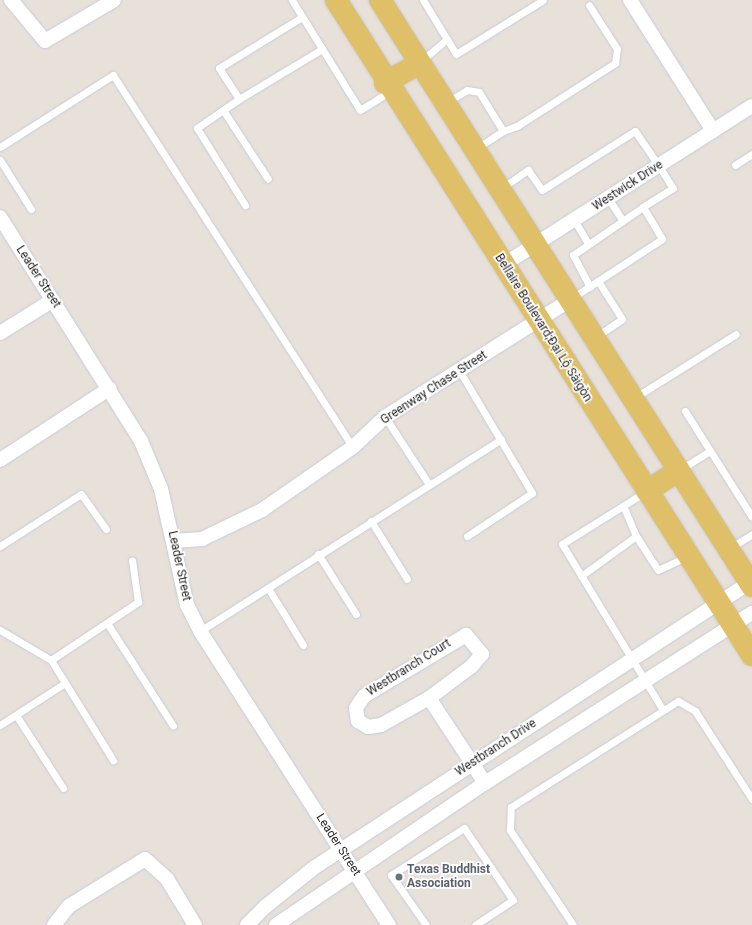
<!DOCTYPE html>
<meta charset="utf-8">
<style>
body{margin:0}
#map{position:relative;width:752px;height:925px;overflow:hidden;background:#e8e1da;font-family:Roboto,sans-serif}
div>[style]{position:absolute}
.roads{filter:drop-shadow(0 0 1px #c8ccd7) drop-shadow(0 0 1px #c8ccd7)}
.service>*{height:7px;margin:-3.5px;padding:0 3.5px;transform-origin:3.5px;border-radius:3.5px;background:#fff}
.minor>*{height:14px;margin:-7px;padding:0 7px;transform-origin:7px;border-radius:7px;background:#fff}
.primary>*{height:22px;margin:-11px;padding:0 11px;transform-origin:11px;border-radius:11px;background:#dfbf67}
.dots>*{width:11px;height:11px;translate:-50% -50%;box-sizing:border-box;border:2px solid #fff;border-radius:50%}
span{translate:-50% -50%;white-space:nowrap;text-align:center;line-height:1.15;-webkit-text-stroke:3.5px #fff;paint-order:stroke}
.street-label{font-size:12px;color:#272727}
.worship-label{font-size:12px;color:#5b616d;font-weight:700}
.left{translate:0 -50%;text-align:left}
</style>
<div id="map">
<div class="roads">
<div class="service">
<i style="left:292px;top:0;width:129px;rotate:58.3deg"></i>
<i style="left:360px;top:110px;width:36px;rotate:-32deg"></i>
<i style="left:423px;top:0;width:63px;rotate:58.6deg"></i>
<i style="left:456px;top:54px;width:102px;rotate:-31.8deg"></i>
<i style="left:302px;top:17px;width:97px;rotate:148.4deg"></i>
<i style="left:219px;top:68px;width:37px;rotate:57deg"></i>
<i style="left:239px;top:99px;width:97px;rotate:-31.1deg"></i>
<i style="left:421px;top:61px;width:34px;rotate:-40deg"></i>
<i style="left:239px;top:99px;width:51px;rotate:145.4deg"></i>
<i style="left:197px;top:128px;width:91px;rotate:58.1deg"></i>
<i style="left:447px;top:102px;width:23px;rotate:-31deg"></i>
<i style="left:467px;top:90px;width:12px;rotate:9deg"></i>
<i style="left:479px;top:92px;width:46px;rotate:58.4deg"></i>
<i style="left:503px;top:131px;width:31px;rotate:147deg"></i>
<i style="left:223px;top:110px;width:82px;rotate:56.9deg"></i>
<i style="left:503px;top:131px;width:15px;rotate:-20deg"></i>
<i style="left:517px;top:126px;width:117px;rotate:-32.7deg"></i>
<i style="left:615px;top:63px;width:14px;rotate:-82deg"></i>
<i style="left:617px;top:49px;width:52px;rotate:-122.5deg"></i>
<i style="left:0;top:147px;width:134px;rotate:-32.5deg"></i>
<i style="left:113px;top:75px;width:443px;rotate:57.2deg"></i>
<i style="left:0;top:160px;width:58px;rotate:57.7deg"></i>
<i style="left:735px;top:165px;width:20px;rotate:-33deg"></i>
<i style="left:502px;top:188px;width:32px;rotate:-35deg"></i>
<i style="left:528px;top:170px;width:24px;rotate:55deg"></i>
<i style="left:542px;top:190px;width:110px;rotate:-32.4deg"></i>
<i style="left:635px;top:131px;width:42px;rotate:55.6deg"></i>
<i style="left:659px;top:166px;width:26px;rotate:58deg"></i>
<i style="left:673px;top:188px;width:36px;rotate:148deg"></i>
<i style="left:643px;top:207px;width:37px;rotate:59deg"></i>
<i style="left:662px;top:239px;width:108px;rotate:146.8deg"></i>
<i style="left:608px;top:198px;width:27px;rotate:57deg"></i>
<i style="left:574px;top:220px;width:27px;rotate:59deg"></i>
<i style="left:590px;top:287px;width:36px;rotate:-118deg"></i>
<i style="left:573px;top:255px;width:85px;rotate:-34.4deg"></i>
<i style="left:597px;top:336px;width:30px;rotate:-34deg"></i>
<i style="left:622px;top:319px;width:45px;rotate:-122.3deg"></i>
<i style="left:459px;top:370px;width:143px;rotate:59.3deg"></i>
<i style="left:532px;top:493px;width:78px;rotate:146.5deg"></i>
<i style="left:634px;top:398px;width:120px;rotate:-32.1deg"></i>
<i style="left:685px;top:411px;width:125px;rotate:57.7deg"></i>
<i style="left:385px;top:417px;width:79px;rotate:56.9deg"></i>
<i style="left:681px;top:469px;width:34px;rotate:-32deg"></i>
<i style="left:645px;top:492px;width:98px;rotate:147.9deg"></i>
<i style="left:562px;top:544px;width:194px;rotate:58.7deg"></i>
<i style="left:371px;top:521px;width:68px;rotate:58.2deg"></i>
<i style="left:636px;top:536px;width:40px;rotate:57.1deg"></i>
<i style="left:658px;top:570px;width:31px;rotate:-25deg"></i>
<i style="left:0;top:546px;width:96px;rotate:-32.7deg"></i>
<i style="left:81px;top:494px;width:43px;rotate:54.5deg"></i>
<i style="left:730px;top:548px;width:26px;rotate:-32deg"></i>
<i style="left:318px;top:554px;width:71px;rotate:57.7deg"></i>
<i style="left:581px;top:576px;width:68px;rotate:-36deg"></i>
<i style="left:636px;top:536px;width:33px;rotate:-113deg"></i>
<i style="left:268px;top:588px;width:67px;rotate:58.4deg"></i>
<i style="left:107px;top:623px;width:122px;rotate:57.3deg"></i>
<i style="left:0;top:630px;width:59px;rotate:30.5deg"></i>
<i style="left:51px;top:660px;width:118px;rotate:58.2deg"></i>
<i style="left:200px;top:631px;width:357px;rotate:-32.5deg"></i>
<i style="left:51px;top:660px;width:105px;rotate:-33.7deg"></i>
<i style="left:138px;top:602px;width:42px;rotate:-98.1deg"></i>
<i style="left:16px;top:715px;width:87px;rotate:57.2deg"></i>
<i style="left:0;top:725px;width:77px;rotate:-32.9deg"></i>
<i style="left:426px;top:925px;width:61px;rotate:-125deg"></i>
<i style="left:391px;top:875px;width:87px;rotate:-32.8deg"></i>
<i style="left:464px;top:828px;width:87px;rotate:55.8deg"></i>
<i style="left:513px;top:900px;width:45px;rotate:146.7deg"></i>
<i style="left:573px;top:925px;width:114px;rotate:-123.6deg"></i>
<i style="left:510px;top:830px;width:23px;rotate:-88deg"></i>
<i style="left:511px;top:807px;width:198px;rotate:-32.4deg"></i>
<i style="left:678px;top:701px;width:20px;rotate:30deg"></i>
<i style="left:695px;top:711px;width:105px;rotate:57.1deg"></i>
</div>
<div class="minor">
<i style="left:11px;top:0;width:53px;rotate:50.3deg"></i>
<i style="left:45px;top:41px;width:80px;rotate:-30.7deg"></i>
<i style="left:630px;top:0;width:155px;rotate:57.6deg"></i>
<i style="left:0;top:217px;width:265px;rotate:57.8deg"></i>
<i style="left:141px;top:441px;width:52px;rotate:67.4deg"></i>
<i style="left:161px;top:489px;width:119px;rotate:77.4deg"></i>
<i style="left:187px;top:605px;width:29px;rotate:63deg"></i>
<i style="left:200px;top:631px;width:350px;rotate:57.3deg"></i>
<i style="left:503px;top:265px;width:295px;rotate:-32.6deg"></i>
<i style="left:0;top:333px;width:62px;rotate:-31.9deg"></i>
<i style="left:0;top:460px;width:131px;rotate:-33.2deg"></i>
<i style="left:174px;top:541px;width:28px;rotate:-4deg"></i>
<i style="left:202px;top:539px;width:67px;rotate:-25.8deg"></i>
<i style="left:262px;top:510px;width:111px;rotate:-34.7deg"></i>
<i style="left:353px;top:447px;width:44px;rotate:-43.2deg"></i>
<i style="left:385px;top:417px;width:219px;rotate:-32.3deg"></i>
<i style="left:466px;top:635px;width:25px;rotate:50deg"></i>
<i style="left:482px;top:654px;width:16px;rotate:130deg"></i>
<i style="left:472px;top:666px;width:54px;rotate:143.3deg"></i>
<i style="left:429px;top:698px;width:55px;rotate:150.6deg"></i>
<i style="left:381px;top:725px;width:13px;rotate:171deg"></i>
<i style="left:368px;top:727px;width:12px;rotate:-149deg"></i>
<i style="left:358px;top:721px;width:13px;rotate:-99deg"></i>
<i style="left:356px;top:708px;width:14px;rotate:-56deg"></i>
<i style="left:364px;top:696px;width:119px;rotate:-30.9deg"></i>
<i style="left:429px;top:698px;width:102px;rotate:56.6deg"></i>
<i style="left:54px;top:925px;width:24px;rotate:-52deg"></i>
<i style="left:69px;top:906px;width:89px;rotate:-31.7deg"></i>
<i style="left:145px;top:859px;width:30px;rotate:42deg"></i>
<i style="left:167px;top:879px;width:54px;rotate:58.7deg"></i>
<i style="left:247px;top:925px;width:27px;rotate:-45deg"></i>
<i style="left:266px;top:906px;width:63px;rotate:-38.5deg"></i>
<i style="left:315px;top:867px;width:522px;rotate:-33.2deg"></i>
<i style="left:276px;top:925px;width:253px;rotate:-34.2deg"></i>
<i style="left:485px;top:783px;width:317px;rotate:-32.5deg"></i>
</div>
<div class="primary">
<i style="left:336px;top:0;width:776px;rotate:57.58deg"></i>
<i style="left:380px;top:0;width:694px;rotate:57.59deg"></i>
<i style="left:385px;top:83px;width:38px;rotate:-30deg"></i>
<i style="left:647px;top:491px;width:38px;rotate:-33deg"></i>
</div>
</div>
<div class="dots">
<i style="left:399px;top:877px;background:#6b7280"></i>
</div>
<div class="street-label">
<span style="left:628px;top:186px;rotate:-33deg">Westwick Drive</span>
<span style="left:38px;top:277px;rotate:57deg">Leader Street</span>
<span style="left:543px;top:328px;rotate:58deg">Bellaire Boulevard;Đại Lộ Sàigòn</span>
<span style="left:434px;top:388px;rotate:-33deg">Greenway Chase Street</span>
<span style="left:179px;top:566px;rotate:78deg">Leader Street</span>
<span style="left:409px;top:668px;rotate:-32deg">Westbranch Court</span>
<span style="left:496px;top:748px;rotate:-33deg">Westbranch Drive</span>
<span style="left:338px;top:845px;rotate:57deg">Leader Street</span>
</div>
<div class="worship-label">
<span class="left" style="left:407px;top:877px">Texas Buddhist<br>Association</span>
</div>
</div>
